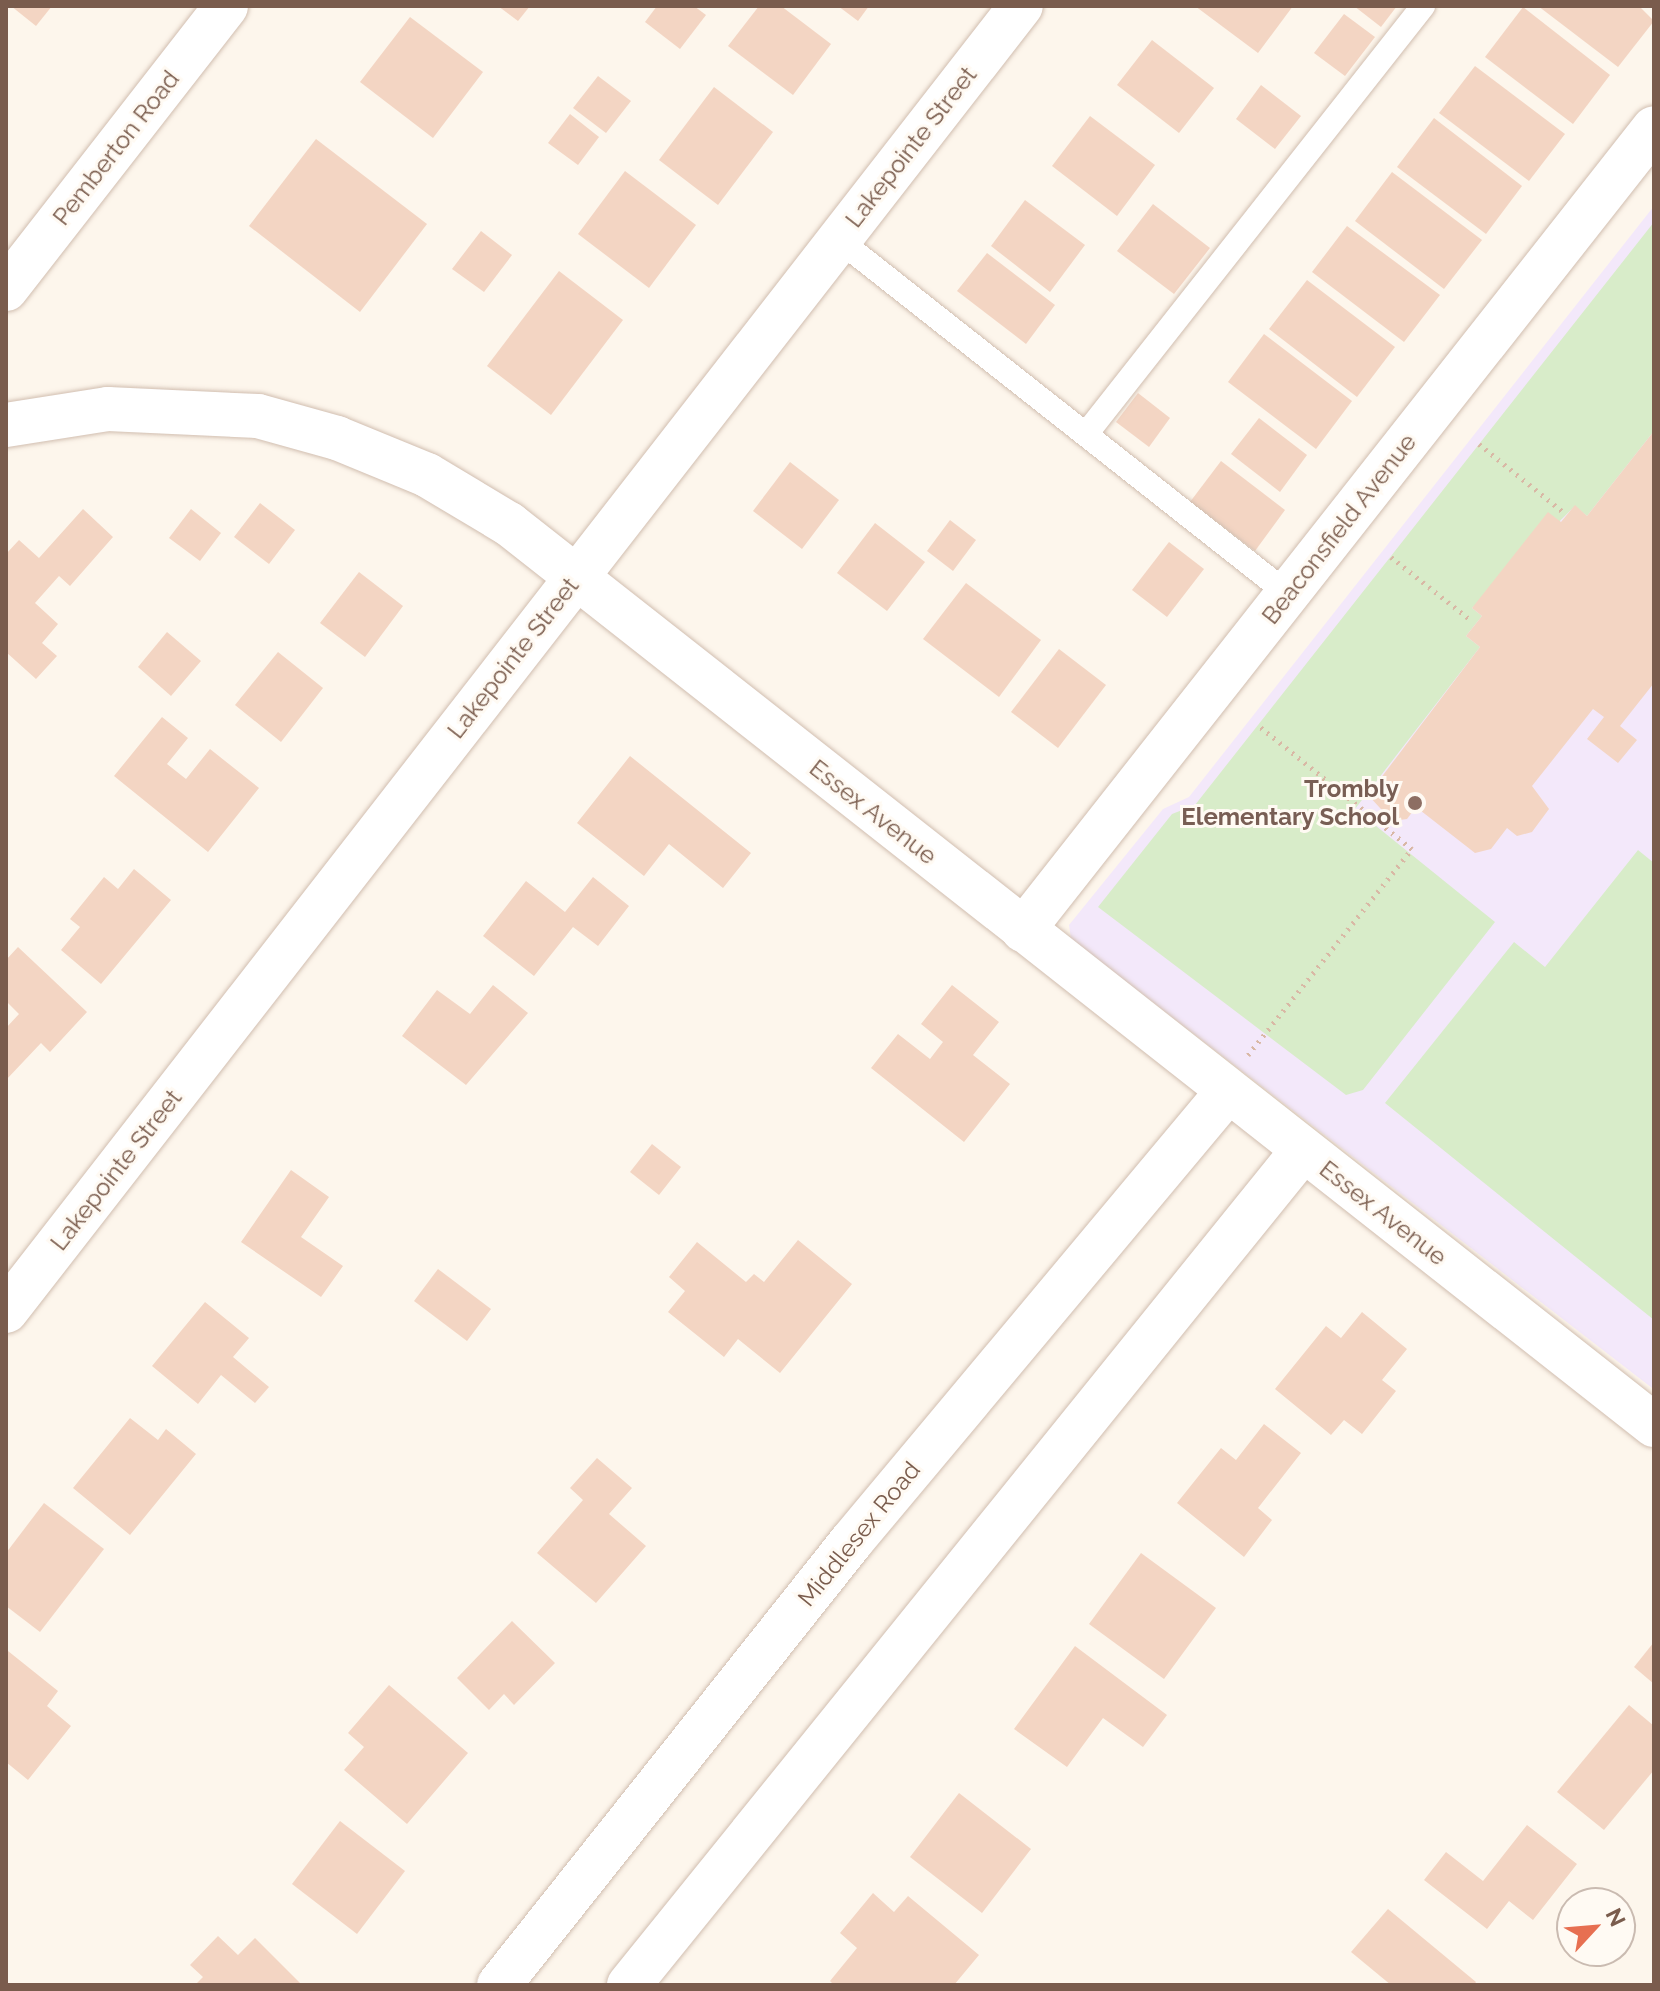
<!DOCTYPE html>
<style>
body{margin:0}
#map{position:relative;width:1660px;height:1991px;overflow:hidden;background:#fdf6ec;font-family:Raleway,sans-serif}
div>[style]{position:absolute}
.education>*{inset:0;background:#f3e8fa}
.green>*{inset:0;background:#d8ecc9}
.building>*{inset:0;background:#f3d5c3}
.path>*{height:5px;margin-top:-2.5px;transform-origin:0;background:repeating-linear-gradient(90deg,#d9b8a5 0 2px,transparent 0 8px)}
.roads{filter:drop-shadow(0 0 2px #d1beb0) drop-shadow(0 0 2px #d1beb0)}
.lane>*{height:24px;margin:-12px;padding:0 12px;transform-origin:12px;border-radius:12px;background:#fff}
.street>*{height:44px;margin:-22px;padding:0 22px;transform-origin:22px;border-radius:22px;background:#fff}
.secondary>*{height:44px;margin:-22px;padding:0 22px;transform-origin:22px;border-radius:22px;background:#fff}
.dots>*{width:22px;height:22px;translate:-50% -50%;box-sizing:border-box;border:4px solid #fffaf3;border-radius:50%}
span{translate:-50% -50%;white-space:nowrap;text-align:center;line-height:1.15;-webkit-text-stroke:6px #fffaf3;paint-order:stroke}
.street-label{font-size:24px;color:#7a5c4d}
.education-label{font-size:24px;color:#785e54;font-weight:700}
.right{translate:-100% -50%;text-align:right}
.frame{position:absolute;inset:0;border:8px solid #7a5c4d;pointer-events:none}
.north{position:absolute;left:1556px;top:1887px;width:80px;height:80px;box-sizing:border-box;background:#fffaf3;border:2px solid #cabbb1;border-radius:50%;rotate:64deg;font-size:22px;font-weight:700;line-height:32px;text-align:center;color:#7a5c4d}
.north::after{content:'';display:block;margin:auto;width:28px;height:36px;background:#e76f51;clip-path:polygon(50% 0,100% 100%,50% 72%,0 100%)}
</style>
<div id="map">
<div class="education">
<i style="clip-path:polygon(1654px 206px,1654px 1386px,1652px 1388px,1071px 939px,1069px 925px,1163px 809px,1189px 797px)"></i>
</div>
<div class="green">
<i style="clip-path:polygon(1654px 222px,1654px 431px,1587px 516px,1575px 506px,1472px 608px,1482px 616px,1466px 636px,1480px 647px,1355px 809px,1495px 922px,1363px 1090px,1346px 1095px,1098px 907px,1172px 814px,1195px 805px)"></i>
<i style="clip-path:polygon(1638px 850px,1654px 863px,1654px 1320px,1385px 1103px,1514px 942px,1545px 967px)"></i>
</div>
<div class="building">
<i style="clip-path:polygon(11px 6px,52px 6px,36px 26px)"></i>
<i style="clip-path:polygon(498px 6px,530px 6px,518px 21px)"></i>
<i style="clip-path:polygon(657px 6px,694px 6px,706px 15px,680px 49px,645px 22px)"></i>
<i style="clip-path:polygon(759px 6px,781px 6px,831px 44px,793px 95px,728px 46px)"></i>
<i style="clip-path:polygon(838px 6px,869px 6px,858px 21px)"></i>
<i style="clip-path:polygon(1195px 6px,1293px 6px,1258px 53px)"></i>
<i style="clip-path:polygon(1354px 6px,1397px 6px,1381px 27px)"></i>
<i style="clip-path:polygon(1538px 6px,1639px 6px,1654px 21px,1618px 67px)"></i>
<i style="clip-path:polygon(1523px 7px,1610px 75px,1573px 124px,1485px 57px)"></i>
<i style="clip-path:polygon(1344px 14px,1375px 37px,1345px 76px,1314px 53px)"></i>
<i style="clip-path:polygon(410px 17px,483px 72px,433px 138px,360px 82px)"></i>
<i style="clip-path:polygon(1152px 40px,1214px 88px,1179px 133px,1117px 85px)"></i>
<i style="clip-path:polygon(1475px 66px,1565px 134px,1529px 181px,1439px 113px)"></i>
<i style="clip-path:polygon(598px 76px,631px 101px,606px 133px,573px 108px)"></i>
<i style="clip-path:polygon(1261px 85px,1301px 116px,1275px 149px,1236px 119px)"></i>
<i style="clip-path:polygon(714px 87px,773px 132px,718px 205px,659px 160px)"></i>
<i style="clip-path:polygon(570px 114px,599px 137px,578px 165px,548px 143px)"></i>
<i style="clip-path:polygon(1090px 116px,1155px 165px,1117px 216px,1052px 166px)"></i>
<i style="clip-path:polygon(1434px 118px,1522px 186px,1486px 234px,1397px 167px)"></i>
<i style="clip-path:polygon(316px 139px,427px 224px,360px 312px,249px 226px)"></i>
<i style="clip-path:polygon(625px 171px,696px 225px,649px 288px,578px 234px)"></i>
<i style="clip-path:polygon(1392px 172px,1482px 240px,1444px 289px,1355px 221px)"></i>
<i style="clip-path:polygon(1025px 200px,1085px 245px,1050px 292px,991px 246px)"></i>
<i style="clip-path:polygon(1153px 204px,1210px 248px,1174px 294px,1117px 251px)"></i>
<i style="clip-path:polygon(1347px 226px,1440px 295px,1404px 342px,1312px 272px)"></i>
<i style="clip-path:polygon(481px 231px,512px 255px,484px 292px,452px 269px)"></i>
<i style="clip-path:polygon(987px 253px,1055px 305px,1026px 344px,957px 291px)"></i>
<i style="clip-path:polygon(559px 271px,623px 320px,551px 415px,487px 366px)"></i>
<i style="clip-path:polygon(1307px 280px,1395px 347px,1357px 397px,1269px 329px)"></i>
<i style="clip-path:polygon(1264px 334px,1352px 401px,1316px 449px,1228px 382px)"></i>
<i style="clip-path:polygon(1138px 393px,1170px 418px,1149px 447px,1116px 422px)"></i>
<i style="clip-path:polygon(1259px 418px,1307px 455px,1280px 492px,1231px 454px)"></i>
<i style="clip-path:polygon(1654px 431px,1654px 683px,1620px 726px,1637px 740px,1618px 763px,1587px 739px,1604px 717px,1593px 709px,1532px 786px,1549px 809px,1532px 832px,1517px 836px,1507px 828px,1491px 849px,1475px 853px,1416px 807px,1407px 819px,1392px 821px,1368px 795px,1480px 647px,1466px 636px,1482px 616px,1472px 608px,1548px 512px,1561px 522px,1575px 505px,1587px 516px)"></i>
<i style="clip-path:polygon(1221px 461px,1285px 510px,1255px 551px,1190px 502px)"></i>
<i style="clip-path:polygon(790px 462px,839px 500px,802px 549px,753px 511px)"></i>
<i style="clip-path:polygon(260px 503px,295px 530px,269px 564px,234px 537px)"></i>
<i style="clip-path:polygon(83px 509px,113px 537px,70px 586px,59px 576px,35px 603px,58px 624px,42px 643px,57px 656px,36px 679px,6px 652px,6px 554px,19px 540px,39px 558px)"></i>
<i style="clip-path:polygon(191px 509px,221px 533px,200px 561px,169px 538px)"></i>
<i style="clip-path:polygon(950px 520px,976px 540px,953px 571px,927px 551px)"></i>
<i style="clip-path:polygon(875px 523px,925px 562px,887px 611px,837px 573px)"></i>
<i style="clip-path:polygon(1169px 542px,1204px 569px,1167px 617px,1132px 590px)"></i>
<i style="clip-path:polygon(359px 572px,403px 606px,365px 657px,320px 623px)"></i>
<i style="clip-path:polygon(966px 583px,1041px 640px,999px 697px,923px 639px)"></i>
<i style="clip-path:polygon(167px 632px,201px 661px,171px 696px,138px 667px)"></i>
<i style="clip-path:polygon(1059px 649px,1106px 685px,1058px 748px,1011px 712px)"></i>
<i style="clip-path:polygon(278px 652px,323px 688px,281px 742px,235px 705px)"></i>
<i style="clip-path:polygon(162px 717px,188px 738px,167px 764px,186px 779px,210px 749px,259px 788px,208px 852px,114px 776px)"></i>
<i style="clip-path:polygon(630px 756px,751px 853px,723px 888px,669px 844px,644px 876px,577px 823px)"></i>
<i style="clip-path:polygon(134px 869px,171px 900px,101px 984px,61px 950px,80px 927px,70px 919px,104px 877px,118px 889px)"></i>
<i style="clip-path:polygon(593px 877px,629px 906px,598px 946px,573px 927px,534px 976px,483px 936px,526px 881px,565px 912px)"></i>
<i style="clip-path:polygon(18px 947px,87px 1012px,50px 1052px,41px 1043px,6px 1080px,6px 1028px,19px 1014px,6px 1001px,6px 960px)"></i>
<i style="clip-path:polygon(493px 985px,528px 1013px,466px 1085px,402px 1036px,437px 990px,470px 1014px)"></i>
<i style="clip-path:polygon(952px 985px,999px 1022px,973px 1055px,1010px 1084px,964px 1142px,871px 1068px,898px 1034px,930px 1059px,943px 1042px,921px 1024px)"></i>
<i style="clip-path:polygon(652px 1144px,681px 1167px,659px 1195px,630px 1172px)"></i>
<i style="clip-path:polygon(291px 1170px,329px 1197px,301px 1237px,343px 1266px,321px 1297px,241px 1242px)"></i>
<i style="clip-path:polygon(798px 1240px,852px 1284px,780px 1373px,738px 1339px,724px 1357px,668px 1312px,685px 1291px,669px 1277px,697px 1242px,746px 1282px,754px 1274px,764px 1282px)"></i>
<i style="clip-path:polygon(438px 1269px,491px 1309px,467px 1341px,414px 1301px)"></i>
<i style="clip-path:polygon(205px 1302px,249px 1338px,233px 1357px,269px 1387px,255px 1403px,221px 1375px,198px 1404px,152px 1366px)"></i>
<i style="clip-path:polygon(1362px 1312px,1407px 1349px,1382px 1380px,1396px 1391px,1362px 1434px,1344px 1420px,1331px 1435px,1275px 1389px,1326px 1326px,1341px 1338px)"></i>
<i style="clip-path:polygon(130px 1418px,158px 1440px,166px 1429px,196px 1454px,130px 1535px,73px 1488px)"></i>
<i style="clip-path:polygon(1264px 1424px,1301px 1453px,1258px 1508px,1272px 1520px,1244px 1557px,1177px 1503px,1221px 1448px,1236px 1460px)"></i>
<i style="clip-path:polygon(597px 1458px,632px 1488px,609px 1514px,646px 1546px,596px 1603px,537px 1553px,583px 1500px,570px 1488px)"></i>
<i style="clip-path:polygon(44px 1503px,104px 1549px,40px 1632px,6px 1606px,6px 1553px)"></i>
<i style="clip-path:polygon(1141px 1553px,1216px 1608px,1164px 1679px,1089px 1624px)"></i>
<i style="clip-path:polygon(512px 1621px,555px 1663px,514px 1705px,504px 1694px,489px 1710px,457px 1678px)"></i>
<i style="clip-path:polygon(1654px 1642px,1654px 1684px,1634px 1667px)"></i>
<i style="clip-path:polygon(1075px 1646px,1167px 1715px,1143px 1747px,1103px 1718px,1067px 1767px,1014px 1729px)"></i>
<i style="clip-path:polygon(8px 1651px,58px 1691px,47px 1706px,71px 1726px,28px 1780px,6px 1762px)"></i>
<i style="clip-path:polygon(389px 1685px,468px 1753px,407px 1824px,344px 1770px,364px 1747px,348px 1733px)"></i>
<i style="clip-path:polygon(1629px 1705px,1654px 1726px,1654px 1770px,1604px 1830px,1557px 1792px)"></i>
<i style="clip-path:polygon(959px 1793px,1031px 1849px,982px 1913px,910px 1857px)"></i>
<i style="clip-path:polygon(340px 1821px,405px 1871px,357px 1934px,292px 1884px)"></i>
<i style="clip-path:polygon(1527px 1825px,1577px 1864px,1533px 1920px,1509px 1901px,1487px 1929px,1424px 1880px,1446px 1852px,1483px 1881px)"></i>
<i style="clip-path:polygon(873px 1893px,894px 1912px,908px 1896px,979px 1955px,954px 1985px,834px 1985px,830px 1981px,857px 1948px,840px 1933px)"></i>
<i style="clip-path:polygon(1388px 1909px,1476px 1982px,1474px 1985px,1391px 1985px,1351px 1952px)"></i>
<i style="clip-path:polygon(218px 1936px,238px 1955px,255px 1938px,302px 1985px,195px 1985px,203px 1977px,190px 1965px)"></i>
</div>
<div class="path">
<i style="left:1479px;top:444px;width:107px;rotate:38.9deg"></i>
<i style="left:1391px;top:557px;width:103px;rotate:38.3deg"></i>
<i style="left:1248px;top:1055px;width:263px;rotate:-51.5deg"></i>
<i style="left:1412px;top:849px;width:198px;rotate:-141.2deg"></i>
</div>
<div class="roads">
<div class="lane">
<i style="left:839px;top:240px;width:572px;rotate:38.25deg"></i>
<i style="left:1086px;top:434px;width:545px;rotate:-51.78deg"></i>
</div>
<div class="street">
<i style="left:6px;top:289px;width:358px;rotate:-52.1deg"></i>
<i style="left:1023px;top:930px;width:1020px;rotate:-51.8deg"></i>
<i style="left:6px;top:1311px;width:1653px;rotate:-52.13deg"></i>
<i style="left:499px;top:1985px;width:566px;rotate:-51.53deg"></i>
<i style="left:851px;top:1542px;width:588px;rotate:-50.11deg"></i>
<i style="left:629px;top:1985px;width:1073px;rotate:-51.09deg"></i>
</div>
<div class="secondary">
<i style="left:6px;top:425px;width:103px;rotate:-8.9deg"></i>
<i style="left:108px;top:409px;width:150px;rotate:2.7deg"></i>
<i style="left:258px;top:416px;width:82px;rotate:15.6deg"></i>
<i style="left:337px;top:438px;width:97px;rotate:22.3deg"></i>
<i style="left:427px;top:475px;width:96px;rotate:30.9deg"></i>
<i style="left:509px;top:524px;width:1457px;rotate:38.2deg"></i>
</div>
</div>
<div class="dots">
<i style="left:1415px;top:803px;background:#8d6e63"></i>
</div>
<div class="street-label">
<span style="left:911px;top:147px;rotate:-52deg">Lakepointe Street</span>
<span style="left:116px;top:148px;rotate:-52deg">Pemberton Road</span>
<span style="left:1339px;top:529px;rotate:-52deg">Beaconsfield Avenue</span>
<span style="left:513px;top:658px;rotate:-52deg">Lakepointe Street</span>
<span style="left:873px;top:812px;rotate:38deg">Essex Avenue</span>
<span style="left:116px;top:1170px;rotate:-52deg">Lakepointe Street</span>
<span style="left:1383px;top:1213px;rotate:38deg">Essex Avenue</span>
<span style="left:859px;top:1534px;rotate:-51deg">Middlesex Road</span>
</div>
<div class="education-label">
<span class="right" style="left:1399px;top:803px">Trombly<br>Elementary School</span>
</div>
<div class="frame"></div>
<div class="north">N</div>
</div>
